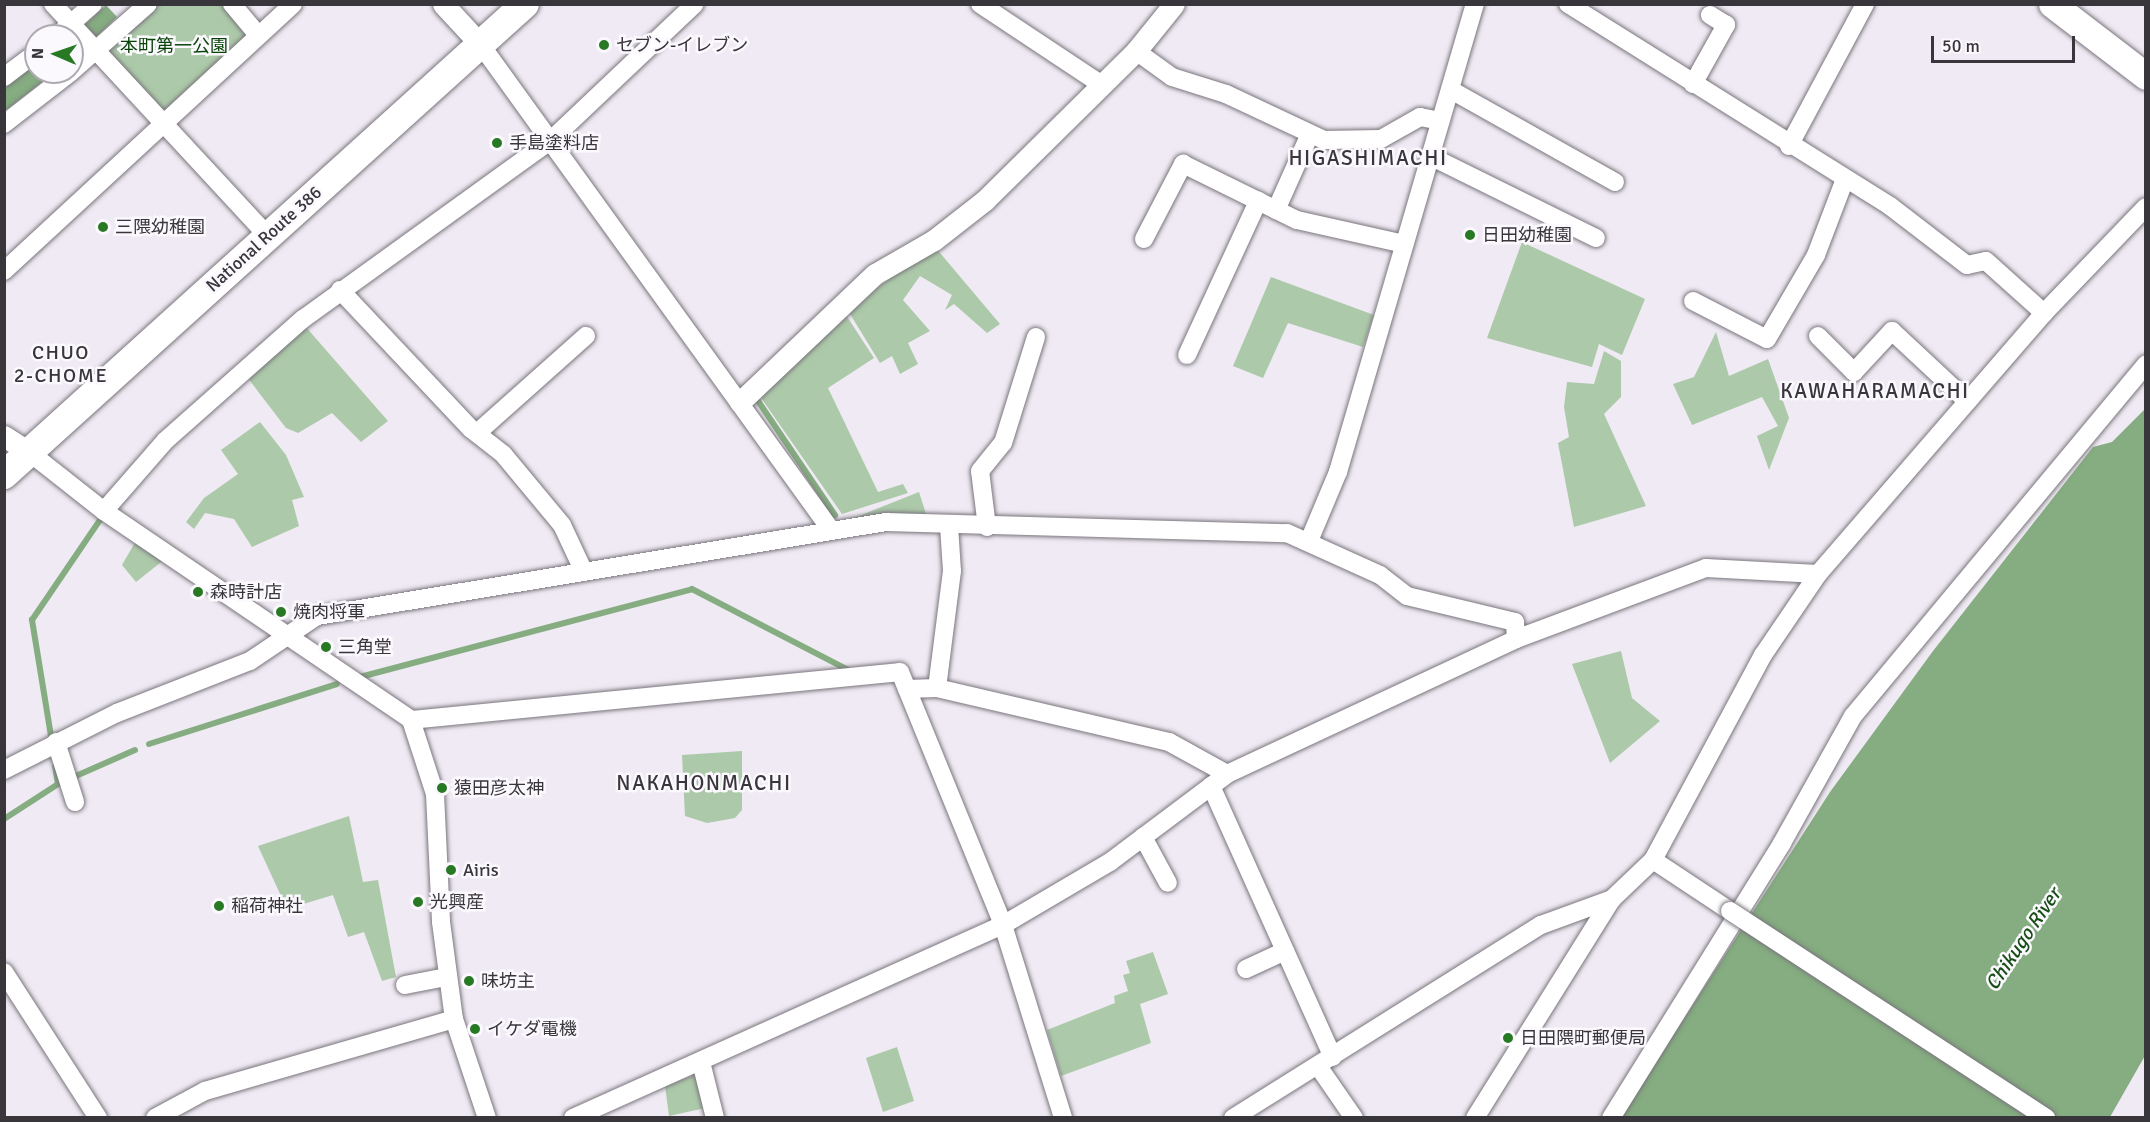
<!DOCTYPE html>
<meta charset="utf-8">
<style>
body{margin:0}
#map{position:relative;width:2150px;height:1122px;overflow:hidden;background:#efeaf3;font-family:Signika,"Noto Sans JP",sans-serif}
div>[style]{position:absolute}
.green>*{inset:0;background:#accaa9}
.water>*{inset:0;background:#85ad81}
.stream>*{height:6px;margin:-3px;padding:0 3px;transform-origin:3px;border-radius:3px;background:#85ad81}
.roads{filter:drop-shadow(0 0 2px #7a757d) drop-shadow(0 0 2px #7a757d)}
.minor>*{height:18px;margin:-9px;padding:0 9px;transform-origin:9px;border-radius:9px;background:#fff}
.tertiary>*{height:21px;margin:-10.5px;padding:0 10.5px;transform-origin:10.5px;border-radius:10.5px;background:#fff}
.primary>*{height:27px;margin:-13.5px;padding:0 13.5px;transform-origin:13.5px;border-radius:13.5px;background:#fff}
.trunk>*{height:28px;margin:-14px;padding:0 14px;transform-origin:14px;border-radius:14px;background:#fff}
.bridges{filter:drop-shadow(0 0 2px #7a757d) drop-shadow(0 0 2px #7a757d)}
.minor-bridge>*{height:18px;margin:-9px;padding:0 9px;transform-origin:9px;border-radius:9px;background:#fff}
.dots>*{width:16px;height:16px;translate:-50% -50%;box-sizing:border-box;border:3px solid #fbf8fe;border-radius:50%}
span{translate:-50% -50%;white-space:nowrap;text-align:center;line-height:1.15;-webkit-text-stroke:5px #fbf8fe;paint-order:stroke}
.poi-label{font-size:18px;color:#38363a}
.left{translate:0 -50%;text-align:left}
.park-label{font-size:18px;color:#074307}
.street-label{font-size:18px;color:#38363a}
.neighbourhood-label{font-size:20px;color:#38363a;letter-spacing:1.5px}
.water-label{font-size:20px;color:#164e14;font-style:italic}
.quarter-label{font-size:21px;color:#38363a;letter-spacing:1.5px}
.frame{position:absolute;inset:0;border:6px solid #38363a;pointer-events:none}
.north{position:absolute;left:24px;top:24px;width:60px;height:60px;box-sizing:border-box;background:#fbf8fe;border:2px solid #adaab0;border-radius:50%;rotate:272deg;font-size:16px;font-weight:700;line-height:24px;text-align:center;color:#38363a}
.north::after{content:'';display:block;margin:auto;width:21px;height:27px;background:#277924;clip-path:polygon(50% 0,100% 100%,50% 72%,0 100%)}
.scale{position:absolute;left:1931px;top:36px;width:144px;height:27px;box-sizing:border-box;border:3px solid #38363a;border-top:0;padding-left:8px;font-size:18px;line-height:21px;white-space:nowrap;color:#38363a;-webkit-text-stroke:4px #fbf8fe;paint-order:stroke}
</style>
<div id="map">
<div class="green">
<i style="clip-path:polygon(158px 5px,222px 5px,249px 33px,158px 117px,107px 53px)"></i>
<i style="clip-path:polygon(1522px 242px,1645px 299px,1622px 355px,1599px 344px,1592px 367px,1487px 338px)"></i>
<i style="clip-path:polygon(935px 247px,1000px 324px,987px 333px,954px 304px,945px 310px,952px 295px,920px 276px,903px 300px,930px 331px,908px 343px,918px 364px,900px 374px,892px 356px,880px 363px,847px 309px)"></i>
<i style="clip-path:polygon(1271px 277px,1374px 315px,1363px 347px,1288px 323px,1263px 378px,1233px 366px)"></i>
<i style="clip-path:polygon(844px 312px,874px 358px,828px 388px,878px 492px,903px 484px,908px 493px,842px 514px,757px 392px)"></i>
<i style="clip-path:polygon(305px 326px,388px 421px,361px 442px,332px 413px,298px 433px,286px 428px,247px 377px)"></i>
<i style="clip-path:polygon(1716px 332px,1729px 376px,1768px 359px,1789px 418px,1769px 470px,1757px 436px,1778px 426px,1762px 397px,1692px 425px,1673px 384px,1694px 377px)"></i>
<i style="clip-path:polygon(1604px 351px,1621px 361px,1621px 397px,1604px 414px,1646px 506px,1574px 527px,1558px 443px,1569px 437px,1564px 407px,1567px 382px,1594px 384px)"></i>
<i style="clip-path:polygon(260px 422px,286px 455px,304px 497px,292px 500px,299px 526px,252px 547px,234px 519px,205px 513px,194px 529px,186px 522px,204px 498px,238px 474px,221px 450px)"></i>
<i style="clip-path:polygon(919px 492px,928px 520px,846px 521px)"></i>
<i style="clip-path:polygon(137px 539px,165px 559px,136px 582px,122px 565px)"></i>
<i style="clip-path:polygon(1621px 651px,1632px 698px,1660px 721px,1610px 763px,1572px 664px)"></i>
<i style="clip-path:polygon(742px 751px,742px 810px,735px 818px,707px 823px,685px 816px,682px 755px)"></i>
<i style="clip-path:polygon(349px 816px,363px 882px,378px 880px,396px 977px,382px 981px,364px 932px,348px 937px,333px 895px,287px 909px,258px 846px)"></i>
<i style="clip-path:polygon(1153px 952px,1168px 994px,1140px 1004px,1151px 1043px,1061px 1076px,1047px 1030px,1115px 1003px,1114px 996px,1128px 991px,1123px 975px,1130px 973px,1126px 961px)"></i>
<i style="clip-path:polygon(897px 1047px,914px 1101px,883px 1112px,866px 1058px)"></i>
<i style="clip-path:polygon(702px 1072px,710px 1107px,669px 1116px,665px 1086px)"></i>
</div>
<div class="water">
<i style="clip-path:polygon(106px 5px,117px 17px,91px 42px,81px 28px)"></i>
<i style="clip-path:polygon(36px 63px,36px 72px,55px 72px,5px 111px,5px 88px)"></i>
<i style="clip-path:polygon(2145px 409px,2146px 1054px,2110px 1117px,1620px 1118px,1830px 792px,1933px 651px,2093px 447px,2112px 442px)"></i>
</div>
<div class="stream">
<i style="left:754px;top:395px;width:145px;rotate:56deg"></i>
<i style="left:360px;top:677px;width:343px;rotate:-14.8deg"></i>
<i style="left:692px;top:589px;width:178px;rotate:27.4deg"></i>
<i style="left:51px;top:736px;width:118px;rotate:-99.3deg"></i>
<i style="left:32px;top:620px;width:121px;rotate:-55.8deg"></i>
<i style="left:149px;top:744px;width:197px;rotate:-17.7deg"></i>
<i style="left:69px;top:779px;width:72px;rotate:-23.7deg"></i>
<i style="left:4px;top:819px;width:64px;rotate:-32.9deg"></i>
<i style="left:58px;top:784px;width:18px;rotate:-99deg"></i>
</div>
<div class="roads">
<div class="minor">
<i style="left:53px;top:4px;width:316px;rotate:47.2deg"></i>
<i style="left:232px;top:4px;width:40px;rotate:50deg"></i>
<i style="left:980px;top:4px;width:146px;rotate:33.6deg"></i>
<i style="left:1568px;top:4px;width:380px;rotate:32.1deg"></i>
<i style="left:1890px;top:206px;width:97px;rotate:37.5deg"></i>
<i style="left:1967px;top:265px;width:19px;rotate:-12deg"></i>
<i style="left:1986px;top:261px;width:78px;rotate:41.9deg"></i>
<i style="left:57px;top:36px;width:48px;rotate:-41.6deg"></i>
<i style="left:481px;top:45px;width:598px;rotate:54.18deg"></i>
<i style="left:1136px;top:51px;width:44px;rotate:35.8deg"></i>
<i style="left:1172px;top:77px;width:57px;rotate:17.5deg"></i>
<i style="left:1226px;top:94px;width:108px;rotate:25.1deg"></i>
<i style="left:1324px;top:140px;width:57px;rotate:-1deg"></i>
<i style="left:1381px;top:139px;width:45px;rotate:-29.4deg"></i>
<i style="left:1420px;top:117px;width:21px;rotate:11deg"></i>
<i style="left:72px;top:71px;width:101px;rotate:-41.4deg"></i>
<i style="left:4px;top:77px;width:40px;rotate:-37deg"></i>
<i style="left:1693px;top:84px;width:68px;rotate:-60.8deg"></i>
<i style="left:1726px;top:25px;width:19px;rotate:-148deg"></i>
<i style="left:1451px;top:90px;width:188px;rotate:29.3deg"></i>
<i style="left:4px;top:124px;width:85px;rotate:-37.8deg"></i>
<i style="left:1789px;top:146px;width:161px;rotate:-61.8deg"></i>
<i style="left:1430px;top:156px;width:185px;rotate:26.3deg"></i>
<i style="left:1276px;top:210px;width:83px;rotate:-65.9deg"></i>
<i style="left:1144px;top:239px;width:85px;rotate:-62.5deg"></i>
<i style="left:1183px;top:164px;width:127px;rotate:26.2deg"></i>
<i style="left:1297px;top:220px;width:110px;rotate:12.6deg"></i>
<i style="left:4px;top:271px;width:393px;rotate:-42.7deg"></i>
<i style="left:340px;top:290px;width:191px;rotate:46.7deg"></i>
<i style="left:471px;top:429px;width:41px;rotate:38deg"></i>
<i style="left:503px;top:454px;width:92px;rotate:50.3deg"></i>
<i style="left:562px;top:525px;width:50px;rotate:65deg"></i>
<i style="left:1693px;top:301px;width:83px;rotate:27.2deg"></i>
<i style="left:1767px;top:339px;width:97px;rotate:-59.7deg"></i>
<i style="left:1816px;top:255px;width:81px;rotate:-69.1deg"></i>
<i style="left:1818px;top:336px;width:51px;rotate:45deg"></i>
<i style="left:1854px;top:372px;width:56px;rotate:-47.2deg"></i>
<i style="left:1892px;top:331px;width:103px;rotate:43deg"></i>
<i style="left:1187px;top:355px;width:170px;rotate:-65.2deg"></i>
<i style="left:477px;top:433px;width:146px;rotate:-41.7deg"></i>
<i style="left:29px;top:452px;width:95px;rotate:38.2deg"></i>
<i style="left:104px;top:511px;width:371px;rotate:34.2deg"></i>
<i style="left:411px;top:720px;width:78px;rotate:72deg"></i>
<i style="left:435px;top:794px;width:128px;rotate:87.3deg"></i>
<i style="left:441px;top:922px;width:98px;rotate:82.4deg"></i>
<i style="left:454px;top:1019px;width:104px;rotate:71.6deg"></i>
<i style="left:104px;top:511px;width:94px;rotate:-48.9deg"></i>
<i style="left:166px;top:440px;width:183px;rotate:-41.5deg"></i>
<i style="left:303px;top:319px;width:304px;rotate:-35.8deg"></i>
<i style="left:550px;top:141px;width:199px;rotate:-43.4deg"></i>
<i style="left:987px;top:527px;width:56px;rotate:-97.1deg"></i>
<i style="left:980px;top:471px;width:36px;rotate:-51deg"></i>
<i style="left:1003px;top:443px;width:111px;rotate:-72.7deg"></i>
<i style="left:1309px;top:541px;width:75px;rotate:-67.2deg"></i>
<i style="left:1338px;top:472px;width:488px;rotate:-73.7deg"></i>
<i style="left:937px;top:688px;width:118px;rotate:-82.7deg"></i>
<i style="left:952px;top:571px;width:45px;rotate:-93.8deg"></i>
<i style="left:907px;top:689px;width:30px;rotate:-2deg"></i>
<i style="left:937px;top:688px;width:238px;rotate:13.1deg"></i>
<i style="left:1169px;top:742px;width:66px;rotate:28.9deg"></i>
<i style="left:411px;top:720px;width:491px;rotate:-5.6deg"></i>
<i style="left:900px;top:672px;width:273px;rotate:67.8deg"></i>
<i style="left:1003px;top:925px;width:202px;rotate:72.7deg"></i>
<i style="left:56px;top:742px;width:63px;rotate:72.4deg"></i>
<i style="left:4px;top:770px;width:127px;rotate:-26.8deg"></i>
<i style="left:117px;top:713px;width:143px;rotate:-21.4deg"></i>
<i style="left:250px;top:661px;width:81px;rotate:-33.9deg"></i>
<i style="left:317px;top:616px;width:577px;rotate:-9.38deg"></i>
<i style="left:886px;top:522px;width:401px;rotate:1.6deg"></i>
<i style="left:1287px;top:533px;width:102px;rotate:24.3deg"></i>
<i style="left:1380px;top:575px;width:34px;rotate:38deg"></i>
<i style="left:1407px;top:596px;width:111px;rotate:13.5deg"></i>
<i style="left:1515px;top:622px;width:17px;rotate:87deg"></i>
<i style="left:1211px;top:786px;width:297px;rotate:65.8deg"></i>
<i style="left:1143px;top:837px;width:52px;rotate:61.5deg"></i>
<i style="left:1653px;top:860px;width:92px;rotate:33.5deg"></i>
<i style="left:1246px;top:969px;width:43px;rotate:-24.8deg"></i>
<i style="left:4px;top:972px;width:174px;rotate:57.2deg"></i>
<i style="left:405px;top:985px;width:42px;rotate:-11deg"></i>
<i style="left:701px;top:1062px;width:58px;rotate:76deg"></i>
<i style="left:1318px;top:1066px;width:63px;rotate:55.3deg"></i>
<i style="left:155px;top:1118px;width:57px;rotate:-28.4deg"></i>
<i style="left:205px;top:1091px;width:259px;rotate:-16.1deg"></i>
<i style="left:573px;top:1118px;width:471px;rotate:-24.2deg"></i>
<i style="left:1003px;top:925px;width:124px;rotate:-30.5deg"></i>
<i style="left:1110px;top:862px;width:146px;rotate:-36.9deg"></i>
<i style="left:1227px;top:774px;width:319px;rotate:-25deg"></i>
<i style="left:1516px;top:639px;width:203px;rotate:-20.5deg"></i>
<i style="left:1706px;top:568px;width:112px;rotate:3.1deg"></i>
<i style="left:1233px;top:1118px;width:363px;rotate:-32.1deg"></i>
<i style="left:1541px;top:925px;width:76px;rotate:-20.1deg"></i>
<i style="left:1475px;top:1118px;width:258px;rotate:-58deg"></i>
<i style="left:1612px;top:899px;width:57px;rotate:-43.6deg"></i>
<i style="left:1653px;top:860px;width:233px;rotate:-61.8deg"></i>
<i style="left:1763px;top:655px;width:98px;rotate:-55.8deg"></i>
<i style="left:1818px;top:574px;width:345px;rotate:-49.1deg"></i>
<i style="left:2044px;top:313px;width:147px;rotate:-46.1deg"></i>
<i style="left:1611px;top:1118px;width:324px;rotate:-58.1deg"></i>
<i style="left:1782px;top:843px;width:145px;rotate:-60.8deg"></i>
<i style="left:1853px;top:716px;width:458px;rotate:-50.2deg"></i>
</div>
<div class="tertiary">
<i style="left:443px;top:4px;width:56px;rotate:47.2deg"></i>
<i style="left:740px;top:402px;width:186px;rotate:-43.5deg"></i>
<i style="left:875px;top:274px;width:68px;rotate:-30deg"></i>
<i style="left:934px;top:240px;width:65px;rotate:-38.1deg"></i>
<i style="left:985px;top:200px;width:212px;rotate:-44.6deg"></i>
<i style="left:1136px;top:51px;width:60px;rotate:-51deg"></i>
<i style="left:4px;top:436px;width:30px;rotate:33deg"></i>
</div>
<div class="primary">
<i style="left:2052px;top:4px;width:118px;rotate:37.5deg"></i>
</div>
<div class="trunk">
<i style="left:4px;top:475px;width:702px;rotate:-42.11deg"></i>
</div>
</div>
<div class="bridges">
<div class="minor-bridge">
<i style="left:1730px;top:911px;width:378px;rotate:33.2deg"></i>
</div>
</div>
<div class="dots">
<i style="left:604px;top:45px;background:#277924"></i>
<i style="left:497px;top:143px;background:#277924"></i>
<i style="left:103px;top:227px;background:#277924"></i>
<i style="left:1470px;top:235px;background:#277924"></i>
<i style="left:198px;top:592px;background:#277924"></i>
<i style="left:281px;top:612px;background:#277924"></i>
<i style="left:326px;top:647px;background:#277924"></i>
<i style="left:442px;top:788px;background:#277924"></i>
<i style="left:451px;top:870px;background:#277924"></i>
<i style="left:418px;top:902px;background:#277924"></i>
<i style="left:219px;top:906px;background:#277924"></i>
<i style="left:469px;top:981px;background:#277924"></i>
<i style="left:475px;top:1029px;background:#277924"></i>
<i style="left:1508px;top:1038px;background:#277924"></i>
</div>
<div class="poi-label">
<span class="left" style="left:616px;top:45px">セブン-イレブン</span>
<span class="left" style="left:509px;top:143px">手島塗料店</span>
<span class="left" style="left:115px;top:227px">三隈幼稚園</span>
<span class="left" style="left:1482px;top:235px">日田幼稚園</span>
<span class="left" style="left:210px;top:592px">森時計店</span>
<span class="left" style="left:293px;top:612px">焼肉将軍</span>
<span class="left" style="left:338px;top:647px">三角堂</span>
<span class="left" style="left:454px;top:788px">猿田彦太神</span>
<span class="left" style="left:463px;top:870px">Airis</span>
<span class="left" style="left:430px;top:902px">光興産</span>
<span class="left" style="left:231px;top:906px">稲荷神社</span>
<span class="left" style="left:481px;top:981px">味坊主</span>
<span class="left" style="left:487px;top:1029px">イケダ電機</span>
<span class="left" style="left:1520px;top:1038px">日田隈町郵便局</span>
</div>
<div class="park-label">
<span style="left:174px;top:46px">本町第一公園</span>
</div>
<div class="street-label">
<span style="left:264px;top:239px;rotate:-42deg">National Route 386</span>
</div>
<div class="neighbourhood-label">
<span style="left:61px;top:364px">CHUO<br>2-CHOME</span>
</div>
<div class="water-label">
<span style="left:2023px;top:939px;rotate:-56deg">Chikugo River</span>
</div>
<div class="quarter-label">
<span style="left:1368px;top:158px">HIGASHIMACHI</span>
<span style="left:1875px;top:391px">KAWAHARAMACHI</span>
<span style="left:704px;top:783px">NAKAHONMACHI</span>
</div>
<div class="frame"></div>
<div class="north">N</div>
<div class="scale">50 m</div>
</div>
